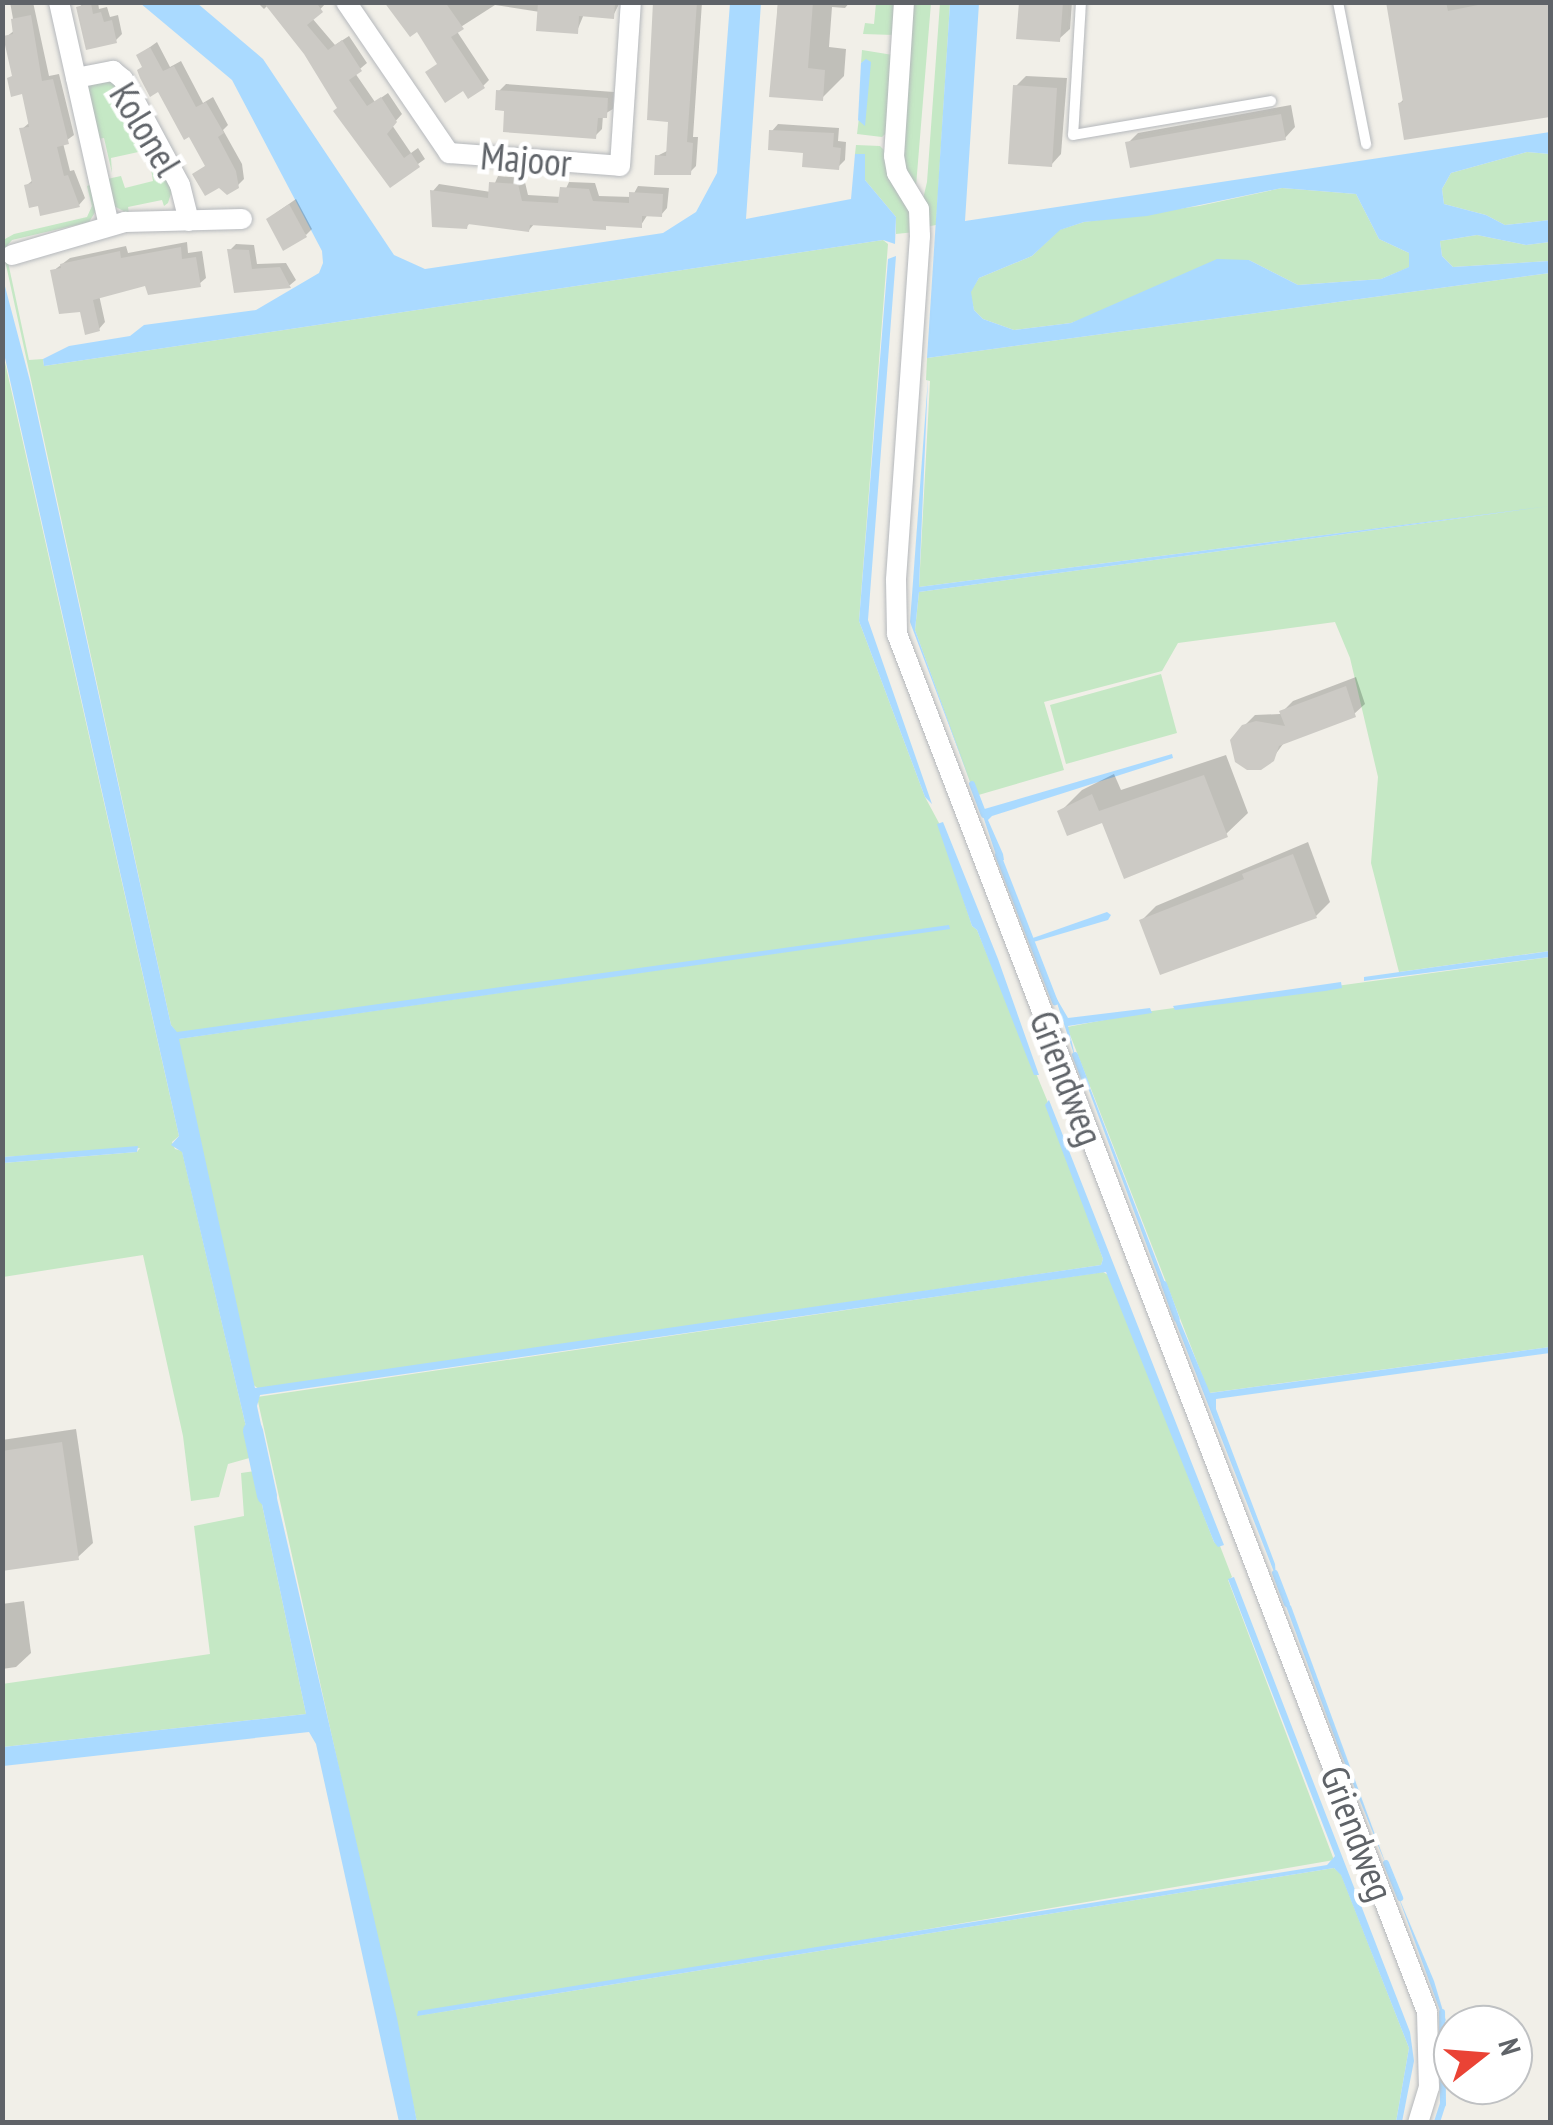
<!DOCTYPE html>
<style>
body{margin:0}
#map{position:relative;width:1553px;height:2125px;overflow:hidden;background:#f1efe8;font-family:"PT Sans Narrow",sans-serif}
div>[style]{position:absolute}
.green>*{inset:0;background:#c5e8c5}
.water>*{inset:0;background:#aadaff}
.shadow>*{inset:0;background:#0003}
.stream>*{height:6px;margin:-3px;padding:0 3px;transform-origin:3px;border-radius:3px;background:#aadaff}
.canal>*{height:20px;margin:-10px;padding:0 10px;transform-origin:10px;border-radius:10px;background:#aadaff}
.building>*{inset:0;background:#cccac5}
.roads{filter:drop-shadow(0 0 2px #b5b8bc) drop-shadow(0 0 2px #b5b8bc)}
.service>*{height:10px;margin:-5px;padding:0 5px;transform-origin:5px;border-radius:5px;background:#fff}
.minor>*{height:20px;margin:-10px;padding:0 10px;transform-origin:10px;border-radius:10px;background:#fff}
span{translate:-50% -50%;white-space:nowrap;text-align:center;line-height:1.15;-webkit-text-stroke:9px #fff;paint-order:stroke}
.street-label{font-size:38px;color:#5f6368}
.frame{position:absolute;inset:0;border:5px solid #5f6368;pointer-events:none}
.north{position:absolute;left:1433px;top:2005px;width:100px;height:100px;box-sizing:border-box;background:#fff;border:2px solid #bfc1c3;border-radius:50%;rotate:73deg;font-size:28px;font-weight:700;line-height:40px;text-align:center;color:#5f6368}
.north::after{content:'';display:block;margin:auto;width:35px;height:45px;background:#ea4335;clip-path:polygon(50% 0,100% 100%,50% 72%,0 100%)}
</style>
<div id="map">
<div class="green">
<i style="clip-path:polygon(876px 3px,896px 3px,894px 35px,863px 34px,865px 23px,874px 24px)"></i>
<i style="clip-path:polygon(911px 3px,931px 3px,916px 186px,902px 171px)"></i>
<i style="clip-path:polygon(940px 3px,950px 3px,936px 225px,925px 227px,922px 203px,927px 182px)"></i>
<i style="clip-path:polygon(862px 50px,893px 55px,887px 132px,882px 137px,857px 134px,866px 60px,861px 63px)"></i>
<i style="clip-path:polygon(114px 81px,133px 114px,127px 118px,144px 148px,150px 145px,152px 149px,111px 158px,112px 173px,104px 138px,98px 139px,85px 84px)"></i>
<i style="clip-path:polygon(856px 145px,880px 146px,887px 153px,911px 208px,915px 232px,896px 234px,896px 217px,865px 180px,864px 154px,855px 154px)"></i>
<i style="clip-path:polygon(1527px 152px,1550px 154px,1550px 220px,1505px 225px,1486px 215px,1444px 204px,1442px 189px,1451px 173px)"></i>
<i style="clip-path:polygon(162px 167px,173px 187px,168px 203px,164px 206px,162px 200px,128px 207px,129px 214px,114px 206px,107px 179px,121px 176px,125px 188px,153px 181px,151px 169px)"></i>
<i style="clip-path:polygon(92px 184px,97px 209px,89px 222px,12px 240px,5px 248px,29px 360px,43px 359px,44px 366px,883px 240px,888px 244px,859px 621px,925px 797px,939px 823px,972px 926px,977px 930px,1047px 1100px,1103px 1259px,1101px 1265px,259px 1389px,252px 1384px,178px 1039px,950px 928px,177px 1033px,171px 1025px,3px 251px,5px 239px,14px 234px,87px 217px,92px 206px,87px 186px)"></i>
<i style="clip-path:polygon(1282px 188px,1356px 194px,1379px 239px,1409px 253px,1410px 267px,1381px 279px,1298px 285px,1249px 260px,1071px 323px,1014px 330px,983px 319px,974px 310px,970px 292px,979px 278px,1032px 256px,1059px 230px,1084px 222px,1199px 206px)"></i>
<i style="clip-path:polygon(1477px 235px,1526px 245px,1550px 242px,1550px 261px,1453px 267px,1442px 256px,1440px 241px)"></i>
<i style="clip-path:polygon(1550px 273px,1550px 951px,1399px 972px,1371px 863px,1378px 777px,1350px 658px,1335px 622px,1178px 643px,1162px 671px,1044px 702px,1064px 770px,975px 796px,915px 630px,919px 592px,1528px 509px,919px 587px,930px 381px,926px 380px,927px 358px)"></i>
<i style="clip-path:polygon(2px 349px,179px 1136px,172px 1142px,175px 1149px,182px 1151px,253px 1457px,228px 1464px,219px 1497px,191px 1501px,183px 1436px,143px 1255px,3px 1277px,3px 1163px,137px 1152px,140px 1148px,3px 1157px)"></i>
<i style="clip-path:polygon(1161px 674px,1177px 733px,1066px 764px,1050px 705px)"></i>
<i style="clip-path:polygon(1550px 957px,1550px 1347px,1209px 1393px,1067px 1027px,1152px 1011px)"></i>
<i style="clip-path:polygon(1103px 1272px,1110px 1276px,1214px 1542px,1220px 1546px,1232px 1577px,1228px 1580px,1334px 1860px,417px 2016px,1334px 1868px,1341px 1874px,1409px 2048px,1396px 2122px,417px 2122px,257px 1397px)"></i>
<i style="clip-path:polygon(255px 1471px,306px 1714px,3px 1747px,2px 1684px,210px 1654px,194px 1526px,244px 1516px,241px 1473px)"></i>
</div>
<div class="water">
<i style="clip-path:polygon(140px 3px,197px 3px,263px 59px,394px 255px,425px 269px,663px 233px,696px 212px,717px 173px,730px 3px,761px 3px,746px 219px,851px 199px,855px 154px,865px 154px,865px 180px,896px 217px,895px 244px,883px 240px,44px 366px,43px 359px,69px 346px,130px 336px,144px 325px,256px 310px,319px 273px,323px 263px,322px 251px,232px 80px)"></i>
<i style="clip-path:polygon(evenodd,950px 3px,979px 3px,965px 221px,1550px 132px,1550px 154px,1527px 152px,1451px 173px,1442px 189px,1444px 204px,1486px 215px,1505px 225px,1550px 220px,1550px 242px,1526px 245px,1477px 235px,1440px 241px,1442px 256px,1453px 267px,1550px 261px,1550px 273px,927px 358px,950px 3px,1282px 188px,1356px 194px,1379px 239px,1409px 253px,1409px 267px,1381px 279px,1298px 285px,1249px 260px,1217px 259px,1071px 323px,1014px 330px,983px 319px,974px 310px,971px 292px,979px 278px,1032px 256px,1060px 230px,1084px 222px,1147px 216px,1282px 188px)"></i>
<i style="clip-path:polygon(866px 59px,871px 62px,865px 126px,858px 120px,861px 63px)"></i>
<i style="clip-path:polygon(896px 256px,868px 620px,932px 804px,925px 797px,859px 621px,888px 259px)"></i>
<i style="clip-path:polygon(2px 275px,30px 381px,171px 1025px,177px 1032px,949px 925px,950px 929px,179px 1039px,255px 1388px,1101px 1265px,1103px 1259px,1045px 1105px,1049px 1100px,1224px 1545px,1218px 1547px,1214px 1542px,1106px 1272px,260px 1395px,257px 1406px,267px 1452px,253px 1457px,182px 1152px,171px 1145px,179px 1136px,3px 349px)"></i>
<i style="clip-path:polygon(928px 378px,919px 587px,1550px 506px,919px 592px,915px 630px,973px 789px,910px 622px)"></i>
<i style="clip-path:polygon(1172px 754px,1173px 758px,992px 816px,988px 820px,1003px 854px,1004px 860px,998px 861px,981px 810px)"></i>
<i style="clip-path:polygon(943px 822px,998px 959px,1039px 1075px,1034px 1075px,977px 930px,972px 926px,937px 824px)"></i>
<i style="clip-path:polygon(1107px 912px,1111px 915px,1108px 920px,1030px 943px,1030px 939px)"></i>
<i style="clip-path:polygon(1550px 951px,1550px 957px,1364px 981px,1364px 977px)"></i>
<i style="clip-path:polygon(1341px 982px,1342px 988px,1325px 991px,1175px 1010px,1173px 1006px)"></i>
<i style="clip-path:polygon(1054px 994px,1068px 1018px,1150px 1008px,1152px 1013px,1068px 1026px,1076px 1060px)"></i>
<i style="clip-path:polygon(1085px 1080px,1089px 1085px,1167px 1288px,1163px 1289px)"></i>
<i style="clip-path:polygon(138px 1146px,137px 1152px,3px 1163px,3px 1157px)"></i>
<i style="clip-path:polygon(1176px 1312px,1210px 1393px,1550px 1347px,1550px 1353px,1216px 1399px,1216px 1409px,1275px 1564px,1276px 1577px,1172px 1313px)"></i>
<i style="clip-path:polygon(270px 1468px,397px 2018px,417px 2122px,399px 2122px,316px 1744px,309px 1732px,3px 1766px,3px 1747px,306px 1714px,255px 1471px)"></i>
<i style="clip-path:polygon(1234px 1577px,1410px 2032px,1414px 2061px,1402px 2122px,1396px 2122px,1409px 2048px,1341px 1875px,1334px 1868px,417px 2016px,418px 2011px,1327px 1865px,1335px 1856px,1228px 1579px)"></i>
<i style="clip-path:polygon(1283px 1598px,1291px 1606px,1388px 1870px,1339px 1749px)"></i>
<i style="clip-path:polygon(1397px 1893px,1434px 1981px,1446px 2021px,1443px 2019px)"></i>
</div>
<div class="shadow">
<i style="clip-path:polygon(10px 2px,33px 2px,49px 76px,59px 74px,74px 135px,63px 143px,70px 171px,74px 170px,85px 198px,79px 205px,27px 185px,34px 179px,22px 129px,29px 123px,24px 91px,14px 74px,6px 37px,15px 30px)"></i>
<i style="clip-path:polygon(84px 2px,98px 2px,99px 9px,107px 7px,110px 17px,118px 15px,122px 34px,116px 40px,79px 8px)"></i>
<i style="clip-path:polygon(257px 2px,327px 2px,312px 18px,335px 45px,349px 36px,367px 63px,355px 73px,375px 102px,388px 93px,402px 114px,392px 125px,411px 153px,418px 148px,425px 159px,390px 184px,306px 53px,268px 5px,264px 9px)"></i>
<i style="clip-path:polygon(397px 2px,620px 2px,613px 16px,584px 14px,577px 31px,540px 12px,495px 5px,456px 30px,489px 80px,483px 86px,440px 64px)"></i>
<i style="clip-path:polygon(657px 2px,702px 2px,693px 137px,698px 137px,696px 166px,690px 172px,657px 156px,669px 150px,671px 120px)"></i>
<i style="clip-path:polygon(778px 2px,850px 2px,845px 8px,832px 7px,829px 47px,846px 49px,844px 76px,822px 98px,772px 95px)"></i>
<i style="clip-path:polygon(1021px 2px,1072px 2px,1070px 29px,1059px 39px)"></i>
<i style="clip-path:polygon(1388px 2px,1550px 2px,1550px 114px,1406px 137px,1400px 103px,1405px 98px)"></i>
<i style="clip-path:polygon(157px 42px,170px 67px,181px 61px,203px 103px,213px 97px,228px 125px,223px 130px,242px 164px,244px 179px,237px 186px,195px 174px,207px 165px,139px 55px)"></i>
<i style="clip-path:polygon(1026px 76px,1067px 78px,1061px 154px,1051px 165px,1016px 86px)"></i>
<i style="clip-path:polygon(506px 84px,614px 92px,613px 109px,603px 115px,602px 129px,595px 136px,507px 109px,499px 91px)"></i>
<i style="clip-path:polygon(1291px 105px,1295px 127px,1285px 138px,1128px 143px,1138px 133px)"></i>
<i style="clip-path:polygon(778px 124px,839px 128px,838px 141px,846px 142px,845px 160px,838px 167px,805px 150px,772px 131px)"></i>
<i style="clip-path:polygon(498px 176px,524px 178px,528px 195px,562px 197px,569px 182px,595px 183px,599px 196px,632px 197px,638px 186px,669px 188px,667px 208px,661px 215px,648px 214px,641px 225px,535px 223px,529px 230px,471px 222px,466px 227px,433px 191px,439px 184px,491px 192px)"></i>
<i style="clip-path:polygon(296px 199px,312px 229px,306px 235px,276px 213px)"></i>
<i style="clip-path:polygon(187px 242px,188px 253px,202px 251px,206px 278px,199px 284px,146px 283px,99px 295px,105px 322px,99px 329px,53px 271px,70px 258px,126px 246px,128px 253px)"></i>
<i style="clip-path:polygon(236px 244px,254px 245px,257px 264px,286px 263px,296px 280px,290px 285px,236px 290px,230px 250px)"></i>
<i style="clip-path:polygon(1356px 677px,1365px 704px,1354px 714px,1286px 740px,1272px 759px,1244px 726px,1255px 715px,1280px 714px,1293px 701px)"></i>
<i style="clip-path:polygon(1226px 755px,1248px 813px,1226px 834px,1060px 812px,1082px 790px,1114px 774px,1121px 790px)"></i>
<i style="clip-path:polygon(1308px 842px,1330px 902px,1316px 916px,1142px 920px,1156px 906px)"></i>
<i style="clip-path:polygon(76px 1429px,93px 1543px,78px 1557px,2px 1568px,2px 1440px)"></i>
<i style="clip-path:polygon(24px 1601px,31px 1653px,16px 1667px,2px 1669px,2px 1604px)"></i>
</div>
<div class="stream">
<i style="left:972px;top:784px;width:33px;rotate:69deg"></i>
<i style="left:998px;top:855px;width:158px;rotate:68.8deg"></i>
<i style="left:1075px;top:1055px;width:33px;rotate:69deg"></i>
<i style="left:1164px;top:1284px;width:37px;rotate:70deg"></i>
<i style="left:1275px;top:1573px;width:33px;rotate:69deg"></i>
<i style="left:1386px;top:1863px;width:38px;rotate:68deg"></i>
<i style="left:1437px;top:2122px;width:19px;rotate:-72deg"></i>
<i style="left:1443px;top:2104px;width:92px;rotate:-90.6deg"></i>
</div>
<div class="canal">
<i style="left:253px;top:1431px;width:66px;rotate:77.8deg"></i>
</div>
<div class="building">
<i style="clip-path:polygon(263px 2px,316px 2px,323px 12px,307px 25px,328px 50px,342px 40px,362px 71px,349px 80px,367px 106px,381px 97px,397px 122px,387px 134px,404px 158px,411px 153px,420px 167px,390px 188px,333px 111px,337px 108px,304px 54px)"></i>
<i style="clip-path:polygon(384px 2px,445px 2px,464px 29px,451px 37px,485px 88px,468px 99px,463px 91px,445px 103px,425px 72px,437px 64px,417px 32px,410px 37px)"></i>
<i style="clip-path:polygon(538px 2px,615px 2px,614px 19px,579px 16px,578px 34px,536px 31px)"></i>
<i style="clip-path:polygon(653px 2px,697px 2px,687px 142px,693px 143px,691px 175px,654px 175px,655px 155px,666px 156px,668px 122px,647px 120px)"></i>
<i style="clip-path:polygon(778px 2px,813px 2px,808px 68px,825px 70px,823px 101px,769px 97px)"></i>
<i style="clip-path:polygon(1019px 2px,1063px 2px,1060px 42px,1016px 39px)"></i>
<i style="clip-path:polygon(1386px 2px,1446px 2px,1448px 11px,1493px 2px,1550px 2px,1550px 117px,1404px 140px,1398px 103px,1403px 102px)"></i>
<i style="clip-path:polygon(91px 3px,93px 14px,101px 12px,104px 22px,112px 20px,117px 43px,86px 50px,76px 7px)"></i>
<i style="clip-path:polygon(31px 15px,42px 81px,53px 79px,69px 144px,57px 147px,64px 176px,68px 175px,80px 207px,40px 216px,38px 206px,29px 208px,24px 185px,32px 183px,19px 128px,29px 127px,22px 94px,11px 97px,7px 78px,12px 76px,3px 36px,13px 34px,11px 19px)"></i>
<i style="clip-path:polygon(150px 47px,163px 71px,174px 66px,196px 107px,206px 102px,224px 133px,218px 137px,236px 171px,239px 188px,227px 195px,219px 188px,205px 196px,192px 174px,205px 166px,189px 137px,184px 140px,158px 92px,150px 97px,140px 78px,137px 70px,142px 67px,136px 55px)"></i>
<i style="clip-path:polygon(1013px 85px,1057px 88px,1052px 167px,1008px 164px)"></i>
<i style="clip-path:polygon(496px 90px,608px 98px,607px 118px,598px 118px,596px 139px,503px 132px,504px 111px,495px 110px)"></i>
<i style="clip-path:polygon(1281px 114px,1286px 140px,1130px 168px,1125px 142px)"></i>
<i style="clip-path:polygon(769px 130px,834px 133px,833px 147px,841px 148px,839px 170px,802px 167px,803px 153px,768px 150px)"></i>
<i style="clip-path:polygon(489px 182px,518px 184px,522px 201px,558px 203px,560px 187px,589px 189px,593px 201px,629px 203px,629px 192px,663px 194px,662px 217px,642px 216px,642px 228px,606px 226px,606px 230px,530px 225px,529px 232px,468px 224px,467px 229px,432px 227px,430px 190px,488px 198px)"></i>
<i style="clip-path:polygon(289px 204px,307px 237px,283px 251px,266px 219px)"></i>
<i style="clip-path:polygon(181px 247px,182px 259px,196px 257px,201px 287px,148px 295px,145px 286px,93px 300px,100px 331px,85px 335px,80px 312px,59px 314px,50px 270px,61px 268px,60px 264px,120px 251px,121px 258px)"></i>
<i style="clip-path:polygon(227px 249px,249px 250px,252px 269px,280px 267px,291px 288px,234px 293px)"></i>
<i style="clip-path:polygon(1346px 686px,1356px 717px,1279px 746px,1274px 761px,1261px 770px,1247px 770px,1235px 762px,1230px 740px,1242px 725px,1256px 721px,1285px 726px,1279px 711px)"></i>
<i style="clip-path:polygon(1204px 775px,1228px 837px,1124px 879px,1102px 823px,1067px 836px,1057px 811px,1092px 794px,1099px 811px)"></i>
<i style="clip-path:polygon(1293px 854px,1317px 918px,1160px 975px,1139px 920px,1244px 879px,1242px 874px)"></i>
<i style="clip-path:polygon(62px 1442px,79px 1560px,2px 1571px,2px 1451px)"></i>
</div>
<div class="roads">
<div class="service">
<i style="left:1081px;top:2px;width:133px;rotate:93.4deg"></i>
<i style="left:1073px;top:135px;width:201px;rotate:-9.7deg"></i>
<i style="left:1338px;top:2px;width:145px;rotate:78.8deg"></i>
</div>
<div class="minor">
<i style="left:59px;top:2px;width:229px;rotate:77.4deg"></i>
<i style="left:346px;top:2px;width:183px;rotate:55.7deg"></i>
<i style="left:449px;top:153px;width:171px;rotate:4.3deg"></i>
<i style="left:620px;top:166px;width:164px;rotate:-86.2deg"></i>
<i style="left:904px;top:2px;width:154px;rotate:93.7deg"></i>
<i style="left:894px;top:156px;width:17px;rotate:80deg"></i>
<i style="left:897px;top:173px;width:42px;rotate:58.6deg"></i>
<i style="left:919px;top:209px;width:27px;rotate:88deg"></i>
<i style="left:920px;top:236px;width:345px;rotate:94deg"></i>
<i style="left:896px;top:580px;width:54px;rotate:88.9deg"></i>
<i style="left:897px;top:634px;width:1476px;rotate:68.96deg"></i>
<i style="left:1427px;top:2012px;width:75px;rotate:88.5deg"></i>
<i style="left:1429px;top:2087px;width:37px;rotate:107deg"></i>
<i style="left:76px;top:78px;width:38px;rotate:-11deg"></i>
<i style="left:113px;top:71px;width:13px;rotate:39deg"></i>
<i style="left:123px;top:79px;width:120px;rotate:61.7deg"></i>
<i style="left:180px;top:185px;width:37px;rotate:76deg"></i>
<i style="left:12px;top:255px;width:118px;rotate:-16.3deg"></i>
<i style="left:125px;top:222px;width:117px;rotate:-1.5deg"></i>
</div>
</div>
<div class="street-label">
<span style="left:146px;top:129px;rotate:59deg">Kolonel</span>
<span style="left:526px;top:159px;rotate:5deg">Majoor</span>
<span style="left:1067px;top:1078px;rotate:69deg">Griendweg</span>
<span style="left:1358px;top:1833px;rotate:69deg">Griendweg</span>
</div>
<div class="frame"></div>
<div class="north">N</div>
</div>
